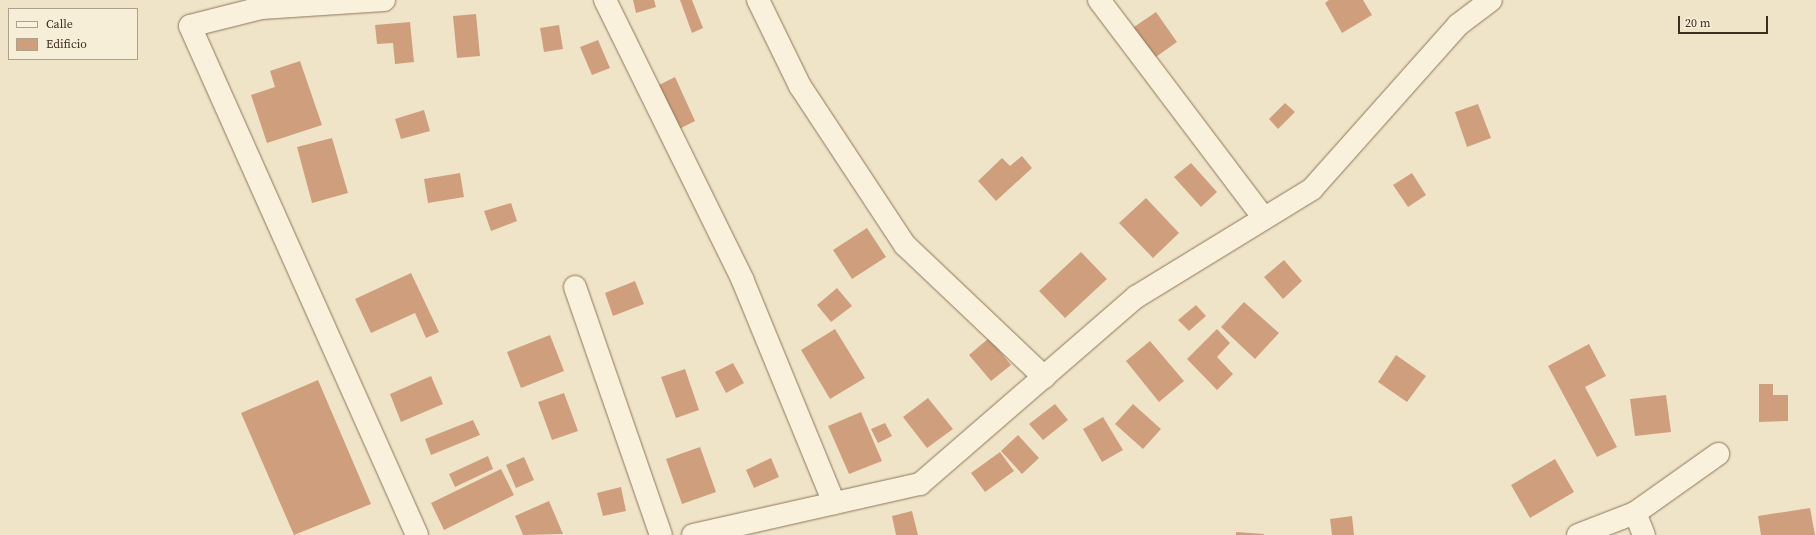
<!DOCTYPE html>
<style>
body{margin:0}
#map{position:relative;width:1816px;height:535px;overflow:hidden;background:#f0e4c8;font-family:"Source Serif 4",serif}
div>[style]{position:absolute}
.building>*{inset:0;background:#cf9f7d}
.roads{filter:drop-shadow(0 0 1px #8d765c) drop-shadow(0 0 1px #8d765c)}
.street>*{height:22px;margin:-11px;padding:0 11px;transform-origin:11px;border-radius:11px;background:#faf1dc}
span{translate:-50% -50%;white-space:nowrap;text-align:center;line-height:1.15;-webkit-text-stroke:4px #f7eed8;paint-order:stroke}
.legend{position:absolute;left:8px;top:8px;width:130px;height:52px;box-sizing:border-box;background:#f7eed8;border:1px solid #ada18e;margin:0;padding:5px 7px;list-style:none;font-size:12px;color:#3d2e20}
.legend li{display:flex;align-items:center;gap:8px;height:20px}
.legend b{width:20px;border:1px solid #ada18e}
.scale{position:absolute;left:1678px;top:16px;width:90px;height:18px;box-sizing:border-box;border:2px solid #3d2e20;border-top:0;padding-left:5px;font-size:12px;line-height:14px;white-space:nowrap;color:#3d2e20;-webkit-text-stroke:3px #f7eed8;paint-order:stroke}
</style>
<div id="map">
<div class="building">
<i style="clip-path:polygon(633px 0,654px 0,656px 7px,636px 13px)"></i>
<i style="clip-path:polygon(680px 0,692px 0,703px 28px,692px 33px)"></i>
<i style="clip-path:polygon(1329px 0,1363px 0,1372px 15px,1342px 33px,1325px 3px)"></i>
<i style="clip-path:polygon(1156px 12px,1177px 42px,1153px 59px,1131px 29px)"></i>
<i style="clip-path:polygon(476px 14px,480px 56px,457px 58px,453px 16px)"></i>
<i style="clip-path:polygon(410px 22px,414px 62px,395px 64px,393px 43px,377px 44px,375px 25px)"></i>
<i style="clip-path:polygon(559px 25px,563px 49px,544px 52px,540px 28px)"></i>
<i style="clip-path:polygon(598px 40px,610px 68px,592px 75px,580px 47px)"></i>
<i style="clip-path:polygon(300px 61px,322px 125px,267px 143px,251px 95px,275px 87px,270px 71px)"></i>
<i style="clip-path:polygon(675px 77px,695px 121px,679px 129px,659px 85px)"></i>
<i style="clip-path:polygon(1285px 103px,1295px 112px,1278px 129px,1269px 119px)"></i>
<i style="clip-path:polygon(1478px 104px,1491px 138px,1467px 147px,1455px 112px)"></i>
<i style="clip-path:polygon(424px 110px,430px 131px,401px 139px,395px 119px)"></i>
<i style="clip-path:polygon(332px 138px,348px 193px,312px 203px,297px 147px)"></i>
<i style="clip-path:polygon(1022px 156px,1032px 168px,996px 201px,978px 181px,1002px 158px,1010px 166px)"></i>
<i style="clip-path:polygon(1191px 163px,1217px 192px,1201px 207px,1174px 177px)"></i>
<i style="clip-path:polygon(460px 173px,464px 197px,428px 203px,424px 179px)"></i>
<i style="clip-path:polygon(1412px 173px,1426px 195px,1408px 207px,1393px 185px)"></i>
<i style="clip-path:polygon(1146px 198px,1179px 233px,1153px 258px,1119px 223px)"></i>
<i style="clip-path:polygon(511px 203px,517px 221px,491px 231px,484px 211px)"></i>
<i style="clip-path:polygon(867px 228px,886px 257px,852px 279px,833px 250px)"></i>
<i style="clip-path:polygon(1081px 252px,1107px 279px,1065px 318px,1039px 291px)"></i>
<i style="clip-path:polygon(1284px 260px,1302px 281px,1283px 299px,1264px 277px)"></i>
<i style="clip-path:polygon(411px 273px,439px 332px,426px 338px,415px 313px,371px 333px,355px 299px)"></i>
<i style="clip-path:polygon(635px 281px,644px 304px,613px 316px,605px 293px)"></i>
<i style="clip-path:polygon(837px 288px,852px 306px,831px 322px,817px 305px)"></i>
<i style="clip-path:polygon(1244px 302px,1279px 333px,1255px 359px,1221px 327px)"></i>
<i style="clip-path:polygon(1196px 305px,1206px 316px,1189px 331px,1178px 320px)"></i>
<i style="clip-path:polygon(835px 329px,865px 378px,830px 399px,801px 350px)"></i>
<i style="clip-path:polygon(1217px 329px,1230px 343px,1217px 357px,1233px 374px,1217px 390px,1187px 359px)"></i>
<i style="clip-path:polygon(550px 335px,564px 371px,521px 388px,507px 352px)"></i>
<i style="clip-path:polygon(989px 338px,1011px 365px,991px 381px,969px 355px)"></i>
<i style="clip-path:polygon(1150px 341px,1184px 381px,1159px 402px,1126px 361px)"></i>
<i style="clip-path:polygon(1589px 344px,1606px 376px,1585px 387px,1617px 447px,1597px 457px,1548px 366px)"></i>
<i style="clip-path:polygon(1396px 355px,1426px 376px,1407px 402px,1378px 382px)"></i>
<i style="clip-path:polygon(733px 363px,744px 383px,726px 393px,715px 372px)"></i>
<i style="clip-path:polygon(685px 369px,699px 410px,676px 418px,661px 377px)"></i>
<i style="clip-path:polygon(431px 376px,443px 404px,401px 422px,390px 394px)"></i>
<i style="clip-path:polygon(318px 380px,371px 504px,294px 535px,241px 413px)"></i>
<i style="clip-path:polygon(1759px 384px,1773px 384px,1773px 395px,1788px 395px,1788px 421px,1759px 422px)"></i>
<i style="clip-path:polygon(564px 393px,578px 431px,552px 440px,538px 402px)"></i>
<i style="clip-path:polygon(1666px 395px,1671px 432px,1635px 436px,1630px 399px)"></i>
<i style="clip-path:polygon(928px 398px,953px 429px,927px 448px,903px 417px)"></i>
<i style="clip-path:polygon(1055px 404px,1068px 420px,1043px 440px,1029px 424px)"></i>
<i style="clip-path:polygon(1133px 404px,1161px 429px,1143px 449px,1115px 424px)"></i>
<i style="clip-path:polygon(861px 412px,882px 461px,849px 474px,828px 426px)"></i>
<i style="clip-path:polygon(1103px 417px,1123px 450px,1102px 462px,1083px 429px)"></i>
<i style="clip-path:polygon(473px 420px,480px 435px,431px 455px,425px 439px)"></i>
<i style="clip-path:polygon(885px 423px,892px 436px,878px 443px,871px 429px)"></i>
<i style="clip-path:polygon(1018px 435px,1039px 458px,1022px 474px,1001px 451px)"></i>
<i style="clip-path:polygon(700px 447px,716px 492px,682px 504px,666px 459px)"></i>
<i style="clip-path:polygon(1000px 452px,1014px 471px,985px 492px,971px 473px)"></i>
<i style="clip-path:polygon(488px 456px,493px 469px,455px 487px,449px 474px)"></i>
<i style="clip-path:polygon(524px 457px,534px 480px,516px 488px,506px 465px)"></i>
<i style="clip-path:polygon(771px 458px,779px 477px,754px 488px,746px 470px)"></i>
<i style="clip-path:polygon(1555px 459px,1574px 492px,1530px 518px,1511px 485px)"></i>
<i style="clip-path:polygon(501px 469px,514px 495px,444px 530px,431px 503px)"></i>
<i style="clip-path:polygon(621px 487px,626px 511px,603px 516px,597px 493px)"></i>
<i style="clip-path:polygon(549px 501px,563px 534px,523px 535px,515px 516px)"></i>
<i style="clip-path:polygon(1810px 508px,1815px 535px,1761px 535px,1758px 516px)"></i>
<i style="clip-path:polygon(912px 511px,918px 535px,896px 535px,892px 516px)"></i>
<i style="clip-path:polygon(1352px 516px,1354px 535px,1332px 535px,1330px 519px)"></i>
<i style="clip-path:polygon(1236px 532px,1264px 534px,1264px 535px,1236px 535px)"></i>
</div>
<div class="roads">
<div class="street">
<i style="left:384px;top:0;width:123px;rotate:176.3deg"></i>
<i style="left:261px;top:8px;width:73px;rotate:165.8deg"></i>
<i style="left:190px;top:26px;width:557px;rotate:65.96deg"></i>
<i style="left:605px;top:0;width:313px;rotate:63.8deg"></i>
<i style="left:743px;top:281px;width:240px;rotate:67.7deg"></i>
<i style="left:758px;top:0;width:96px;rotate:64deg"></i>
<i style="left:800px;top:86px;width:191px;rotate:56.6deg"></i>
<i style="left:905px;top:245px;width:192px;rotate:43.5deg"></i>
<i style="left:1099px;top:0;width:273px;rotate:52.9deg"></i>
<i style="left:575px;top:287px;width:262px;rotate:70.9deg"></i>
<i style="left:693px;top:535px;width:233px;rotate:-12.7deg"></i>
<i style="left:920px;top:484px;width:286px;rotate:-40.9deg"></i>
<i style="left:1136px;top:297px;width:206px;rotate:-31.5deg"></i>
<i style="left:1312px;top:189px;width:220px;rotate:-48.3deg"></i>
<i style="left:1458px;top:25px;width:41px;rotate:-37.1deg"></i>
<i style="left:1578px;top:535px;width:61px;rotate:-21.1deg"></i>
<i style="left:1644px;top:535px;width:24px;rotate:-112deg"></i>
<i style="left:1635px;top:513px;width:102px;rotate:-35.4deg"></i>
</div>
</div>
<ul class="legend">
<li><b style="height:5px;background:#faf1dc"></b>Calle</li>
<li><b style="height:11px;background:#cf9f7d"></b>Edificio</li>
</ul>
<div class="scale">20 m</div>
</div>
